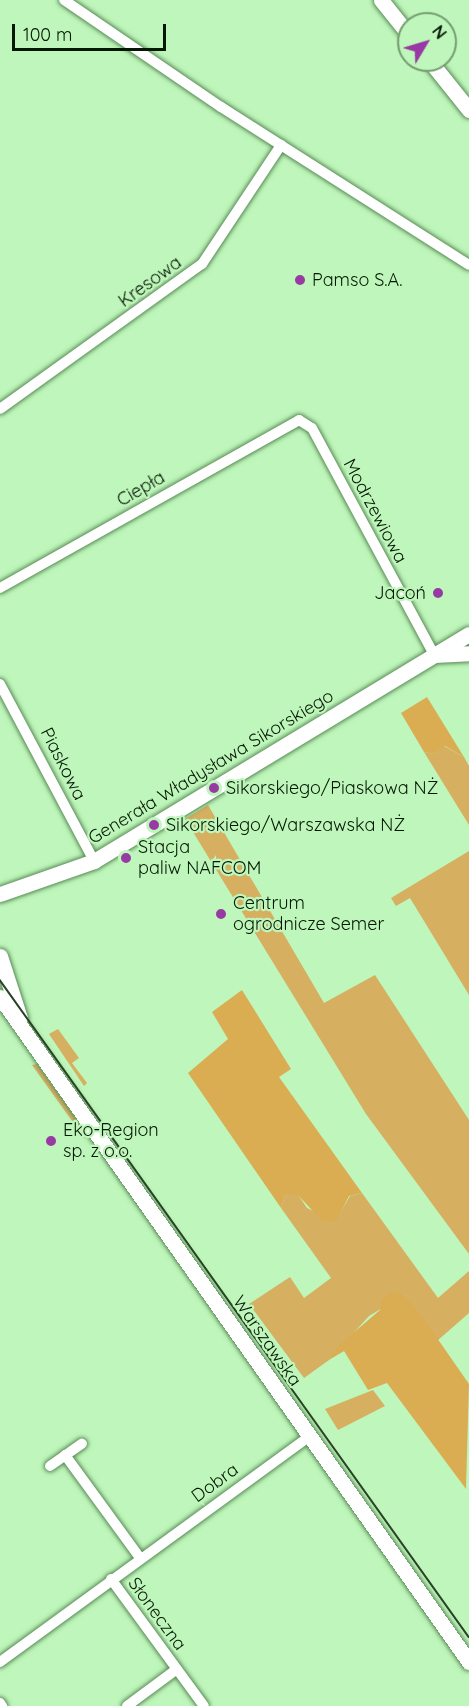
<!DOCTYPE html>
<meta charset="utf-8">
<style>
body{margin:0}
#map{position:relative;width:469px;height:1706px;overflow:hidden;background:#bff6bb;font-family:Quicksand,sans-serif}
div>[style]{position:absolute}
.green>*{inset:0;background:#d6af60}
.forest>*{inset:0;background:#daad53}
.roads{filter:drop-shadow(0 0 2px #588b56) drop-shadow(0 0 2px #588b56)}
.street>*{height:10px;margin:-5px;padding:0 5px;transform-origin:5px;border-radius:5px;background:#fff}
.secondary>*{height:15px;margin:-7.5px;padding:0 7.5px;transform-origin:7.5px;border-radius:7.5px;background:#fff}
.tram>*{height:1.5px;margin:-0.75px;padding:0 0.75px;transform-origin:0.75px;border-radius:0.75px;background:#294327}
.dots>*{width:16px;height:16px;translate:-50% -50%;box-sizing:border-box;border:3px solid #bff6bb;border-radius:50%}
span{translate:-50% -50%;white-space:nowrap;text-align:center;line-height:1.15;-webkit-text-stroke:4.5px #bff6bb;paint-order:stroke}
.poi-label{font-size:18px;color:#051804}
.left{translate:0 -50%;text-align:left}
.right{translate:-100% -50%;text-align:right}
.street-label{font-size:18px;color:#051804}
.north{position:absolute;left:397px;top:12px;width:60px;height:60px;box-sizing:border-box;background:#bff6bb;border:2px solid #759d72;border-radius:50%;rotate:52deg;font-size:16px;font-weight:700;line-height:24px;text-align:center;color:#051804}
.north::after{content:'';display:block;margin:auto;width:21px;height:27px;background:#983aa3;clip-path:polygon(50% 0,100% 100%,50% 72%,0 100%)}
.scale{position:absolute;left:12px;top:24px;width:154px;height:27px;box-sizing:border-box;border:3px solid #051804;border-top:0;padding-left:8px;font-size:18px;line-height:21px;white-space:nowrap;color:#051804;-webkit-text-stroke:4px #bff6bb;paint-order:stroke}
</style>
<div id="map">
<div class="green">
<i style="clip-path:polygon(444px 746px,464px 757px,469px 766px,469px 825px,424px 752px,434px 754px)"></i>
<i style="clip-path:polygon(208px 805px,324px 1003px,375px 975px,469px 1120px,469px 1254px,366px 1114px,185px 819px)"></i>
<i style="clip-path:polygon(469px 851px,469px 995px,410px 898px,396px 906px,391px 898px)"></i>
<i style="clip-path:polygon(58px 1029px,79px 1058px,72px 1063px,87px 1083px,84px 1086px,49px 1034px)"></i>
<i style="clip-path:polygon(37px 1064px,87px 1134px,85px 1139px,32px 1065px)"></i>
<i style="clip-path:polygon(297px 1193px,307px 1208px,335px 1222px,350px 1196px,362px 1193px,438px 1298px,469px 1271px,469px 1313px,437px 1341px,404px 1295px,369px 1316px,329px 1360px,304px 1378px,249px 1304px,290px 1277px,304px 1298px,331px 1278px,281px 1208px,285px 1196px)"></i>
<i style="clip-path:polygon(373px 1390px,385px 1406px,338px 1430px,325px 1409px)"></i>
</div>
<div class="forest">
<i style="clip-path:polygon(427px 697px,464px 757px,445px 746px,434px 754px,424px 752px,401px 713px)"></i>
<i style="clip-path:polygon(242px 990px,291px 1069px,279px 1077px,362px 1193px,349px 1196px,336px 1222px,322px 1221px,297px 1194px,285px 1196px,281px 1208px,188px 1073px,228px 1039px,212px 1012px)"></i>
<i style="clip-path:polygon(392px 1292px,404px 1295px,421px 1315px,469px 1384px,466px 1489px,387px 1383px,368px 1390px,344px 1351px,329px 1360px,338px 1346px,380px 1310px,382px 1299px)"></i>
</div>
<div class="roads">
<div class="street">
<i style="left:64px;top:0;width:190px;rotate:34.3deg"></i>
<i style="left:221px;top:107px;width:294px;rotate:32.5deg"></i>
<i style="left:0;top:409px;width:249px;rotate:-35.7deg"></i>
<i style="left:202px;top:264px;width:143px;rotate:-56.4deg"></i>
<i style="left:0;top:588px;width:343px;rotate:-29.3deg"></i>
<i style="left:299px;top:420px;width:15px;rotate:32deg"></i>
<i style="left:312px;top:428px;width:258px;rotate:61.7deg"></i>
<i style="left:0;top:684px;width:200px;rotate:62deg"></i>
<i style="left:65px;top:1455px;width:127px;rotate:53.9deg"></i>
<i style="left:50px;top:1466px;width:39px;rotate:-35deg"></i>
<i style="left:111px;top:1579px;width:157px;rotate:53.8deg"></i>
<i style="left:0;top:1662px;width:384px;rotate:-36.1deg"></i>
<i style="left:0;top:1703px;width:4px;rotate:56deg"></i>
<i style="left:127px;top:1706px;width:62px;rotate:-36.5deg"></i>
</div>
<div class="secondary">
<i style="left:381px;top:0;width:45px;rotate:51.3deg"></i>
<i style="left:429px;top:60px;width:64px;rotate:51.3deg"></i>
<i style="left:434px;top:655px;width:35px;rotate:-3deg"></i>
<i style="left:0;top:894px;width:100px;rotate:-19.3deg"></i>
<i style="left:94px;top:861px;width:438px;rotate:-31.2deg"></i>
<i style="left:0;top:956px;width:65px;rotate:72.1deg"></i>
<i style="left:0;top:997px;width:814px;rotate:54.81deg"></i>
</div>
</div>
<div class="tram">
<i style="left:0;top:980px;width:807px;rotate:54.48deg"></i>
</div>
<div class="dots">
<i style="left:300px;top:280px;background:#983aa3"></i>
<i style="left:438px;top:593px;background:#983aa3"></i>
<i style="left:214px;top:788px;background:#983aa3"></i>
<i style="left:154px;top:825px;background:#983aa3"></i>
<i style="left:126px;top:858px;background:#983aa3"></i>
<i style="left:221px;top:914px;background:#983aa3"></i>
<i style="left:51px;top:1141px;background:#983aa3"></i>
</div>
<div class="poi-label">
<span class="left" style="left:312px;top:280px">Pamso S.A.</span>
<span class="right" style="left:426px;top:593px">Jacoń</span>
<span class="left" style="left:226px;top:788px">Sikorskiego/Piaskowa NŻ</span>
<span class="left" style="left:166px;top:825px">Sikorskiego/Warszawska NŻ</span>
<span class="left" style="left:138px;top:858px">Stacja<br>paliw NAFCOM</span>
<span class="left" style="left:233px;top:914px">Centrum<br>ogrodnicze Semer</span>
<span class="left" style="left:63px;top:1141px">Eko-Region<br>sp. z o.o.</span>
</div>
<div class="street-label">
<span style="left:150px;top:282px;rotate:-36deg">Kresowa</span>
<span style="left:141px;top:489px;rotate:-30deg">Ciepła</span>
<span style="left:375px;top:511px;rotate:62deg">Modrzewiowa</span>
<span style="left:63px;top:764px;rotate:63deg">Piaskowa</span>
<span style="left:211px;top:767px;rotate:-31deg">Generała Władysława Sikorskiego</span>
<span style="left:267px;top:1341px;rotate:55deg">Warszawska</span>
<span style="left:215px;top:1483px;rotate:-36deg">Dobra</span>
<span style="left:157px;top:1614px;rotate:54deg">Słoneczna</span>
</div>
<div class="north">N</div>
<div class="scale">100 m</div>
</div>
